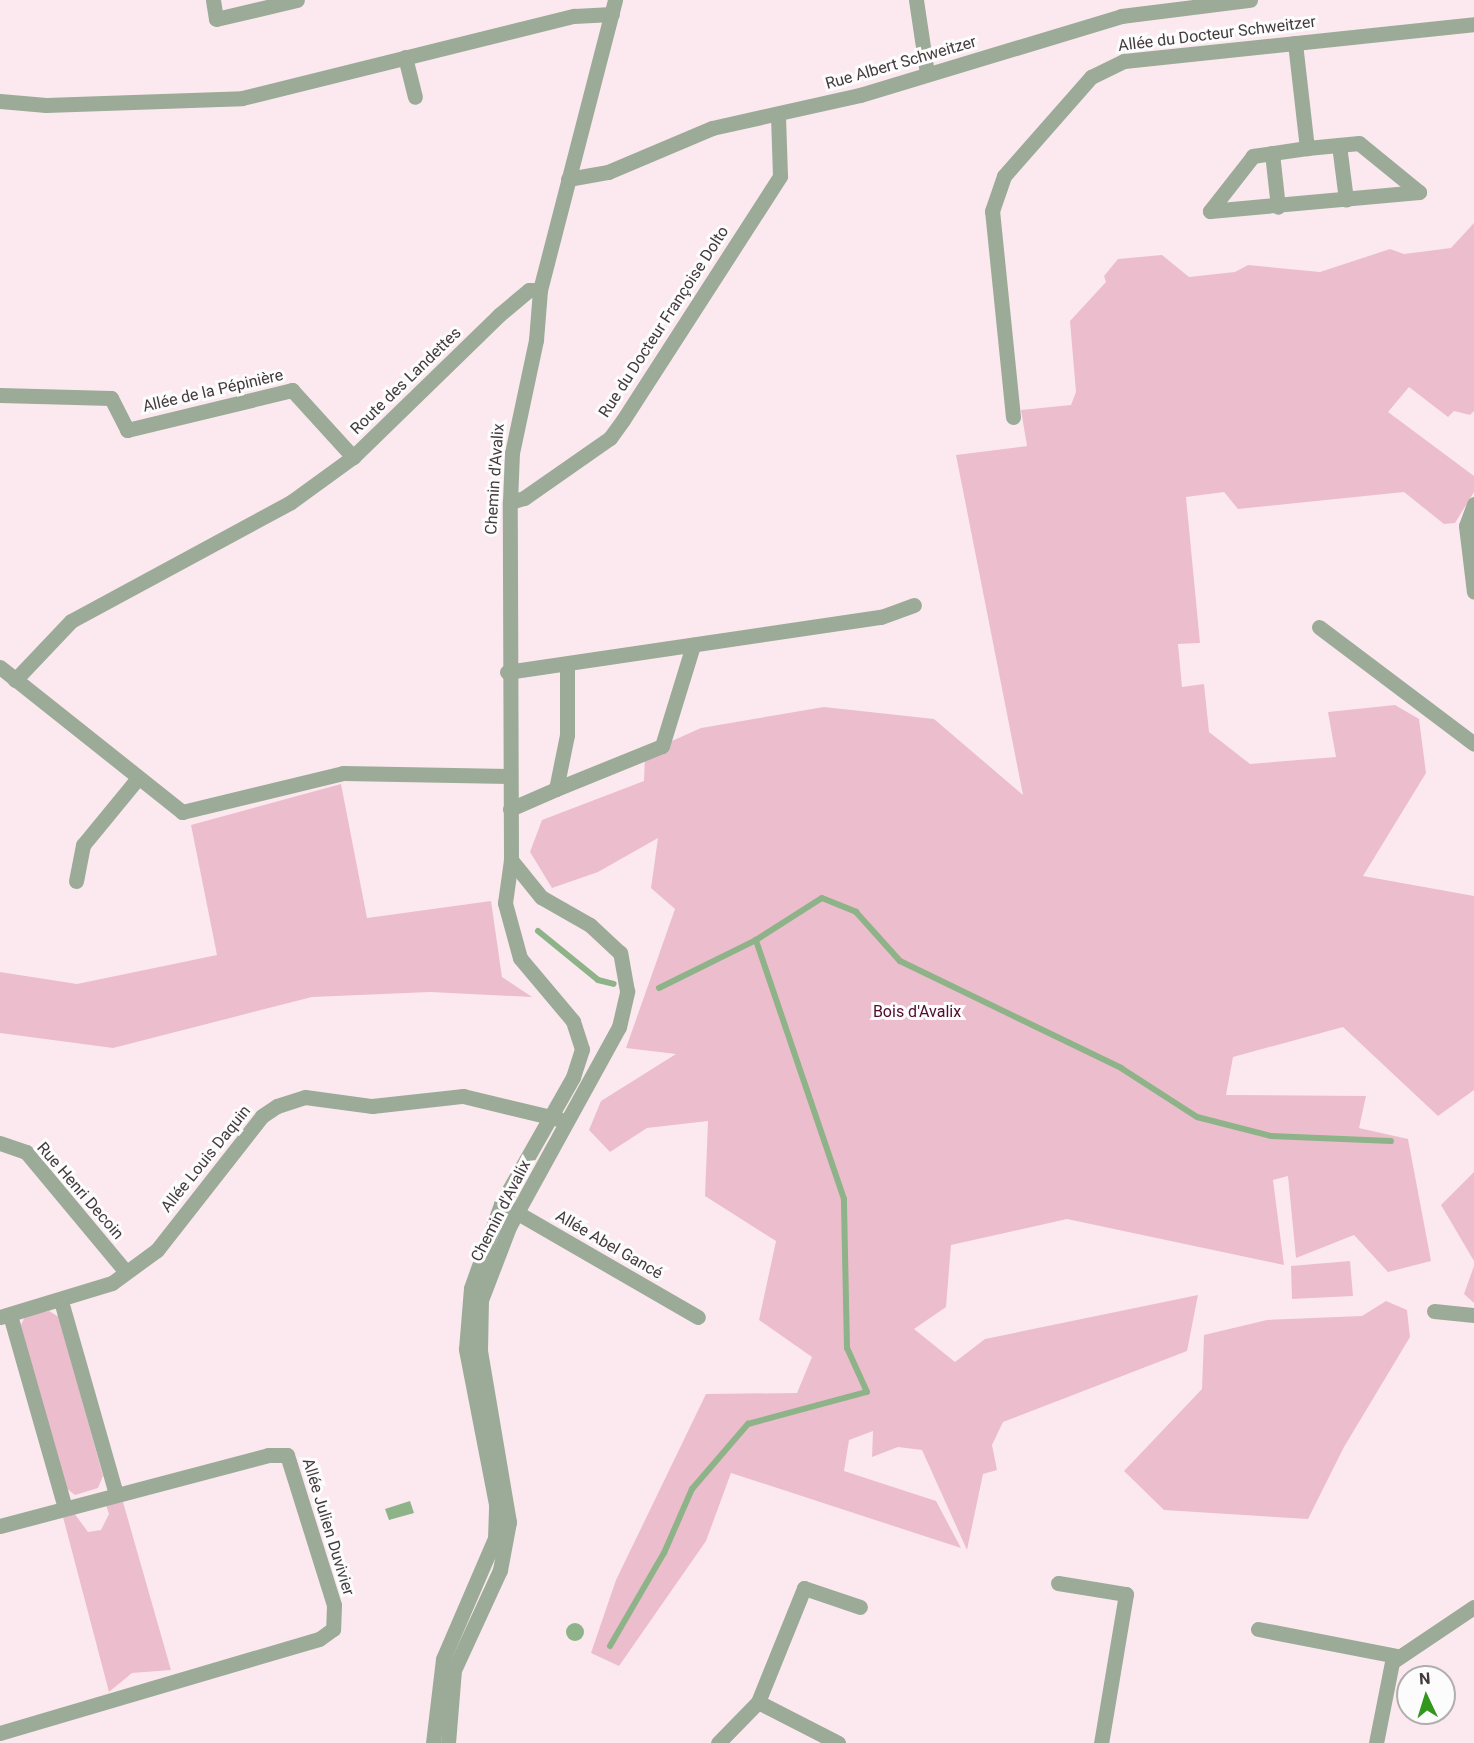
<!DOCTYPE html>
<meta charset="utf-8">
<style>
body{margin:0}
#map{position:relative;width:1474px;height:1743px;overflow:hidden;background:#fce9ef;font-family:Roboto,sans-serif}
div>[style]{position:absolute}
.green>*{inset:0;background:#ecbecd}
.water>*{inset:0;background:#8eb388}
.round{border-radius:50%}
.stream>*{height:6px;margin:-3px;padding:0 3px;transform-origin:3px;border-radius:3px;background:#8eb388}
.minor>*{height:15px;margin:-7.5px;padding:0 7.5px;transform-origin:7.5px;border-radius:7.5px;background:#9bab98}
span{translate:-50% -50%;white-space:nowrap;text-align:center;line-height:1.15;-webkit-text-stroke:6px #fcfcfc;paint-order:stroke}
.street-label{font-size:16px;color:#433a3d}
.park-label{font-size:16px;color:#500b2d}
.north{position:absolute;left:1396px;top:1665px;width:60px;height:60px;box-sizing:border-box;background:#fcfcfc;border:2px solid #b2aeb0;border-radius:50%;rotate:356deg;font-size:16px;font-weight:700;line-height:24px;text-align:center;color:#433a3d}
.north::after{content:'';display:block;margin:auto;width:21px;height:27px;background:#33971d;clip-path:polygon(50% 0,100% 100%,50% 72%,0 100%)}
</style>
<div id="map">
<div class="green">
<i style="clip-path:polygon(1474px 223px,1474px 411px,1470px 415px,1454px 411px,1448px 417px,1409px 387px,1388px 412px,1474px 476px,1474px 492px,1455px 523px,1444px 524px,1404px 492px,1238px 509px,1224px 492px,1186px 497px,1200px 643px,1178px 644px,1182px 687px,1204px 684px,1209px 732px,1250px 764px,1336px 757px,1328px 712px,1395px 705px,1419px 719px,1426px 773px,1363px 876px,1474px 896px,1474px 1090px,1438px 1116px,1343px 1027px,1233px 1057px,1226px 1095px,1366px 1096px,1359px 1128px,1408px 1139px,1431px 1261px,1388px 1272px,1354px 1235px,1296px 1258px,1288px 1176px,1273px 1180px,1284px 1265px,1067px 1219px,951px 1245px,946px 1307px,914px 1329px,955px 1362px,985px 1339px,1198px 1295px,1187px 1351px,1003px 1422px,992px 1445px,997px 1470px,983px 1474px,967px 1550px,922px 1450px,898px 1447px,872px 1457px,873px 1431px,849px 1440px,844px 1471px,936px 1501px,961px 1548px,731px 1473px,706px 1541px,619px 1666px,591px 1653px,616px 1580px,706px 1394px,797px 1393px,812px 1357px,759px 1320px,776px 1241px,705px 1196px,708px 1121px,647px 1128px,610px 1152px,589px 1130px,601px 1101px,676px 1054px,626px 1048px,675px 909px,651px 888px,658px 838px,598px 872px,552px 888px,530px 852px,542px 820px,644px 781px,645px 753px,701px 728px,824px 707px,934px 719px,1023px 795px,956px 455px,1027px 446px,1021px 410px,1071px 405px,1076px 392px,1070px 321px,1106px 282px,1104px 276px,1118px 259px,1162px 255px,1189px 277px,1235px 272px,1248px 265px,1320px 272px,1390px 249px,1404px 254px,1451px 248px)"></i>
<i style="clip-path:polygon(341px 784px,367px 918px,491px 901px,502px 977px,532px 997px,430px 992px,312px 997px,113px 1048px,0 1033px,0 972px,77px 984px,217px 955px,191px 825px)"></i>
<i style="clip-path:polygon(1474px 1172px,1474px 1261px,1441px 1205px)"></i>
<i style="clip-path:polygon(1350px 1261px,1353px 1296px,1292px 1299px,1291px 1266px)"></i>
<i style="clip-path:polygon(1474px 1266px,1474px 1303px,1464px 1294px)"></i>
<i style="clip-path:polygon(1386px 1301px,1407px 1310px,1410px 1337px,1344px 1447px,1308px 1519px,1164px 1510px,1124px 1471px,1202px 1389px,1204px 1335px,1267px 1320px,1362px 1316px)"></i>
<i style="clip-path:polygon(49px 1311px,59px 1317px,103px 1476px,98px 1488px,75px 1495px,66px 1488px,21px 1325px,25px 1316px)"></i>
<i style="clip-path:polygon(123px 1502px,171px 1670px,132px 1673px,109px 1692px,63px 1517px,74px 1513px,88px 1532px,101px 1530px,109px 1514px,106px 1505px)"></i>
</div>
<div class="water">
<i style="clip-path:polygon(410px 1501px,414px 1513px,389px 1520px,385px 1509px)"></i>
<i class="round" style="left:566px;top:1623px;width:18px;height:18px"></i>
</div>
<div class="stream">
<i style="left:538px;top:931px;width:77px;rotate:39.2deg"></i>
<i style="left:598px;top:980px;width:16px;rotate:14deg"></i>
<i style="left:659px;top:988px;width:108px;rotate:-26.3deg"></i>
<i style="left:610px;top:1646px;width:108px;rotate:-59.9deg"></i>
<i style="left:664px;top:1553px;width:70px;rotate:-66.4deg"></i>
<i style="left:692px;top:1489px;width:86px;rotate:-49.3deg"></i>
<i style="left:748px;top:1424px;width:123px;rotate:-15.1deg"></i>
<i style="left:867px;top:1392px;width:48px;rotate:-114.4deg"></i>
<i style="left:847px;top:1348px;width:149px;rotate:-91.2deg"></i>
<i style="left:844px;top:1199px;width:274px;rotate:-108.8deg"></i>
<i style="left:756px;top:940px;width:78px;rotate:-32.5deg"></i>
<i style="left:822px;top:898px;width:37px;rotate:22deg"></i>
<i style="left:856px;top:912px;width:66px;rotate:48.1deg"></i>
<i style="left:900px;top:961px;width:246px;rotate:25.8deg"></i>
<i style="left:1121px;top:1068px;width:90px;rotate:32.8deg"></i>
<i style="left:1197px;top:1117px;width:76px;rotate:14.4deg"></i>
<i style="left:1271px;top:1136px;width:120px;rotate:2.4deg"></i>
</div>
<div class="minor">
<i style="left:213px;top:0;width:19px;rotate:81deg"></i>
<i style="left:216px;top:19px;width:83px;rotate:-13.2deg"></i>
<i style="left:916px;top:0;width:75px;rotate:81.5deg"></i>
<i style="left:1295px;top:43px;width:106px;rotate:83.5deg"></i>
<i style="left:1307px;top:148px;width:55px;rotate:171.6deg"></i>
<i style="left:1253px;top:156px;width:70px;rotate:128deg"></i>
<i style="left:1210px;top:211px;width:210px;rotate:-5.2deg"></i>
<i style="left:1419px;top:192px;width:77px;rotate:-140.8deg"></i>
<i style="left:1359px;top:143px;width:52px;rotate:174.5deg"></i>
<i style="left:405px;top:57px;width:41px;rotate:76deg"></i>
<i style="left:0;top:101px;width:46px;rotate:5deg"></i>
<i style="left:46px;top:105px;width:196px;rotate:-2deg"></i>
<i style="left:242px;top:98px;width:342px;rotate:-13.9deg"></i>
<i style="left:574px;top:16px;width:38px;rotate:-3deg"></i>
<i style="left:1339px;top:145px;width:55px;rotate:82.7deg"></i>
<i style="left:1272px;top:153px;width:54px;rotate:83.7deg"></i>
<i style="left:568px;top:179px;width:41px;rotate:-9.9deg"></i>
<i style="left:608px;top:172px;width:113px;rotate:-22.9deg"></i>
<i style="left:712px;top:128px;width:152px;rotate:-12.6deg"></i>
<i style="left:860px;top:95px;width:273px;rotate:-16.8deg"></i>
<i style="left:1121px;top:16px;width:130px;rotate:-7.1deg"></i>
<i style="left:0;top:395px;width:111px;rotate:1.5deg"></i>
<i style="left:111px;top:398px;width:36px;rotate:63deg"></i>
<i style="left:127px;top:430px;width:170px;rotate:-13.6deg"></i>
<i style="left:292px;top:390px;width:91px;rotate:47.7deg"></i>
<i style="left:1013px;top:417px;width:207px;rotate:-95.8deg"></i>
<i style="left:992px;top:211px;width:37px;rotate:-71deg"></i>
<i style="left:1004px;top:176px;width:132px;rotate:-48.7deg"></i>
<i style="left:1091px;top:77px;width:37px;rotate:-26deg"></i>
<i style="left:1124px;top:61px;width:352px;rotate:-6deg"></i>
<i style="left:510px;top:502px;width:15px;rotate:-16deg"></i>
<i style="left:524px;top:498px;width:105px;rotate:-34.9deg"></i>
<i style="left:610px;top:438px;width:22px;rotate:-54deg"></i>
<i style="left:623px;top:420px;width:290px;rotate:-57.2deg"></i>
<i style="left:780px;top:176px;width:61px;rotate:-91.9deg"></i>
<i style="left:1474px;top:504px;width:23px;rotate:110deg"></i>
<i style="left:1466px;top:526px;width:66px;rotate:83.1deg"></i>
<i style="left:1319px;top:627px;width:194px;rotate:37deg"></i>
<i style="left:567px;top:666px;width:69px;rotate:90deg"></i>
<i style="left:567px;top:735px;width:55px;rotate:101.5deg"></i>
<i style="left:556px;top:789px;width:114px;rotate:-22.1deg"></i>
<i style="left:662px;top:746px;width:106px;rotate:-72.9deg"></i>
<i style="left:0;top:667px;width:233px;rotate:38.5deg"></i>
<i style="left:182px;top:812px;width:166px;rotate:-13.6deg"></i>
<i style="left:343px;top:773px;width:166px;rotate:1deg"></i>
<i style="left:507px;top:672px;width:378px;rotate:-8.4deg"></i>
<i style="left:881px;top:617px;width:35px;rotate:-20deg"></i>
<i style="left:15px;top:680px;width:81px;rotate:-46.5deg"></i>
<i style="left:71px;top:621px;width:250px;rotate:-28.4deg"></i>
<i style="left:291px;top:502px;width:77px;rotate:-36deg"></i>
<i style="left:353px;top:457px;width:204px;rotate:-44.2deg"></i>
<i style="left:499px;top:315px;width:39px;rotate:-40deg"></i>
<i style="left:529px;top:290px;width:11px"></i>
<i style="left:510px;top:809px;width:50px;rotate:-23.5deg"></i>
<i style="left:76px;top:881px;width:37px;rotate:-79deg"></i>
<i style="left:83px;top:845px;width:87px;rotate:-50.6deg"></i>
<i style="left:0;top:1143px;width:28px;rotate:19deg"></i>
<i style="left:26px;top:1152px;width:156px;rotate:50.2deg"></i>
<i style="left:509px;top:1208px;width:218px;rotate:30deg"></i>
<i style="left:61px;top:1301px;width:201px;rotate:74.1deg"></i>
<i style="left:1434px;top:1311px;width:40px;rotate:5.7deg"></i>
<i style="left:10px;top:1315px;width:201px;rotate:74.1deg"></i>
<i style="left:0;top:1317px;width:117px;rotate:-16.9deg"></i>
<i style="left:112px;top:1283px;width:56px;rotate:-36.3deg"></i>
<i style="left:157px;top:1250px;width:170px;rotate:-51.9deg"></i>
<i style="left:262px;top:1116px;width:18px;rotate:-34deg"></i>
<i style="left:277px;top:1106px;width:29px;rotate:-18deg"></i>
<i style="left:305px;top:1097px;width:68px;rotate:7.7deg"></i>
<i style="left:372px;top:1106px;width:92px;rotate:-6.3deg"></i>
<i style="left:463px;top:1096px;width:99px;rotate:13.5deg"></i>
<i style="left:0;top:1526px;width:277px;rotate:-14.8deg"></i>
<i style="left:268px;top:1455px;width:19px"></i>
<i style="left:287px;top:1455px;width:157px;rotate:72.6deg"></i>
<i style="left:334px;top:1605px;width:24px;rotate:92deg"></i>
<i style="left:333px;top:1629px;width:17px;rotate:144deg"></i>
<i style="left:319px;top:1639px;width:333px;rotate:163.6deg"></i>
<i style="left:1058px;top:1583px;width:69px;rotate:9.2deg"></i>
<i style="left:1126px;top:1594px;width:151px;rotate:99.5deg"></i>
<i style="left:1258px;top:1629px;width:142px;rotate:11deg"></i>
<i style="left:758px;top:1702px;width:123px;rotate:-68deg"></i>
<i style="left:804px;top:1588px;width:59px;rotate:18.7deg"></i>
<i style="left:433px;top:1743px;width:85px;rotate:-83.2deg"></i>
<i style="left:443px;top:1659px;width:132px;rotate:-66.7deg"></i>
<i style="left:495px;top:1538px;width:34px;rotate:-88deg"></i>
<i style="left:496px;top:1504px;width:158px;rotate:-101deg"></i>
<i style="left:466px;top:1349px;width:61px;rotate:-85.3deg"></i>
<i style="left:471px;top:1288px;width:89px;rotate:-70.3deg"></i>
<i style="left:501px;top:1204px;width:146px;rotate:-60.4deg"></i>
<i style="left:573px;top:1077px;width:29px;rotate:-72deg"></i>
<i style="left:582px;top:1049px;width:29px;rotate:-108deg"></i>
<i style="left:573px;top:1021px;width:82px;rotate:-130.1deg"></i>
<i style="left:520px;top:958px;width:57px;rotate:-105.3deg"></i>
<i style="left:505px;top:903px;width:43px;rotate:-82.1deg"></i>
<i style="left:511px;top:860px;width:358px;rotate:-90.2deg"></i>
<i style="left:510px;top:502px;width:49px;rotate:-87.7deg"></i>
<i style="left:512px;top:453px;width:116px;rotate:-78deg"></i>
<i style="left:536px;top:340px;width:50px;rotate:-85.4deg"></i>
<i style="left:540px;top:290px;width:300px;rotate:-75.5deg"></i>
<i style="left:448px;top:1743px;width:73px;rotate:-85.3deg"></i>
<i style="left:454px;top:1670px;width:110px;rotate:-65.3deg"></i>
<i style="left:500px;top:1570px;width:49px;rotate:-79.4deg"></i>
<i style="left:509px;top:1522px;width:173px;rotate:-99.6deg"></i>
<i style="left:480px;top:1351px;width:51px;rotate:-88.9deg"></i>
<i style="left:481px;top:1300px;width:78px;rotate:-69deg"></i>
<i style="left:509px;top:1227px;width:228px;rotate:-61.2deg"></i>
<i style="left:619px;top:1027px;width:37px;rotate:-77deg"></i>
<i style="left:627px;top:991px;width:39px;rotate:-100deg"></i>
<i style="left:620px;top:953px;width:41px;rotate:-137deg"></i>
<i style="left:590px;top:925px;width:56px;rotate:-150.3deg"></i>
<i style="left:541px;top:897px;width:48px;rotate:-129deg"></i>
<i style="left:718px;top:1743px;width:57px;rotate:-45.7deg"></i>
<i style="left:758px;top:1702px;width:90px;rotate:27.1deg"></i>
<i style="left:1376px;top:1743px;width:83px;rotate:-78.8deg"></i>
<i style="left:1392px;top:1662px;width:99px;rotate:-33.9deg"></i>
</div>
<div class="street-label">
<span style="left:1217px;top:34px;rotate:-7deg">Allée du Docteur Schweitzer</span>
<span style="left:901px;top:63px;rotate:-16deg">Rue Albert Schweitzer</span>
<span style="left:664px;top:322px;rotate:-57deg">Rue du Docteur Françoise Dolto</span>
<span style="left:406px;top:381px;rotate:-44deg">Route des Landettes</span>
<span style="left:213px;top:391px;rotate:-13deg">Allée de la Pépinière</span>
<span style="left:495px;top:479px;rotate:-86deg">Chemin d'Avalix</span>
<span style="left:206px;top:1159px;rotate:-51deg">Allée Louis Daquin</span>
<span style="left:80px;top:1191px;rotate:49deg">Rue Henri Decoin</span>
<span style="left:501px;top:1211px;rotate:-63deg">Chemin d'Avalix</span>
<span style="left:609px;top:1245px;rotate:30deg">Allée Abel Gancé</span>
<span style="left:328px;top:1527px;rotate:73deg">Allée Julien Duvivier</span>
</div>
<div class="park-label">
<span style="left:917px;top:1012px">Bois d'Avalix</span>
</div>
<div class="north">N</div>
</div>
